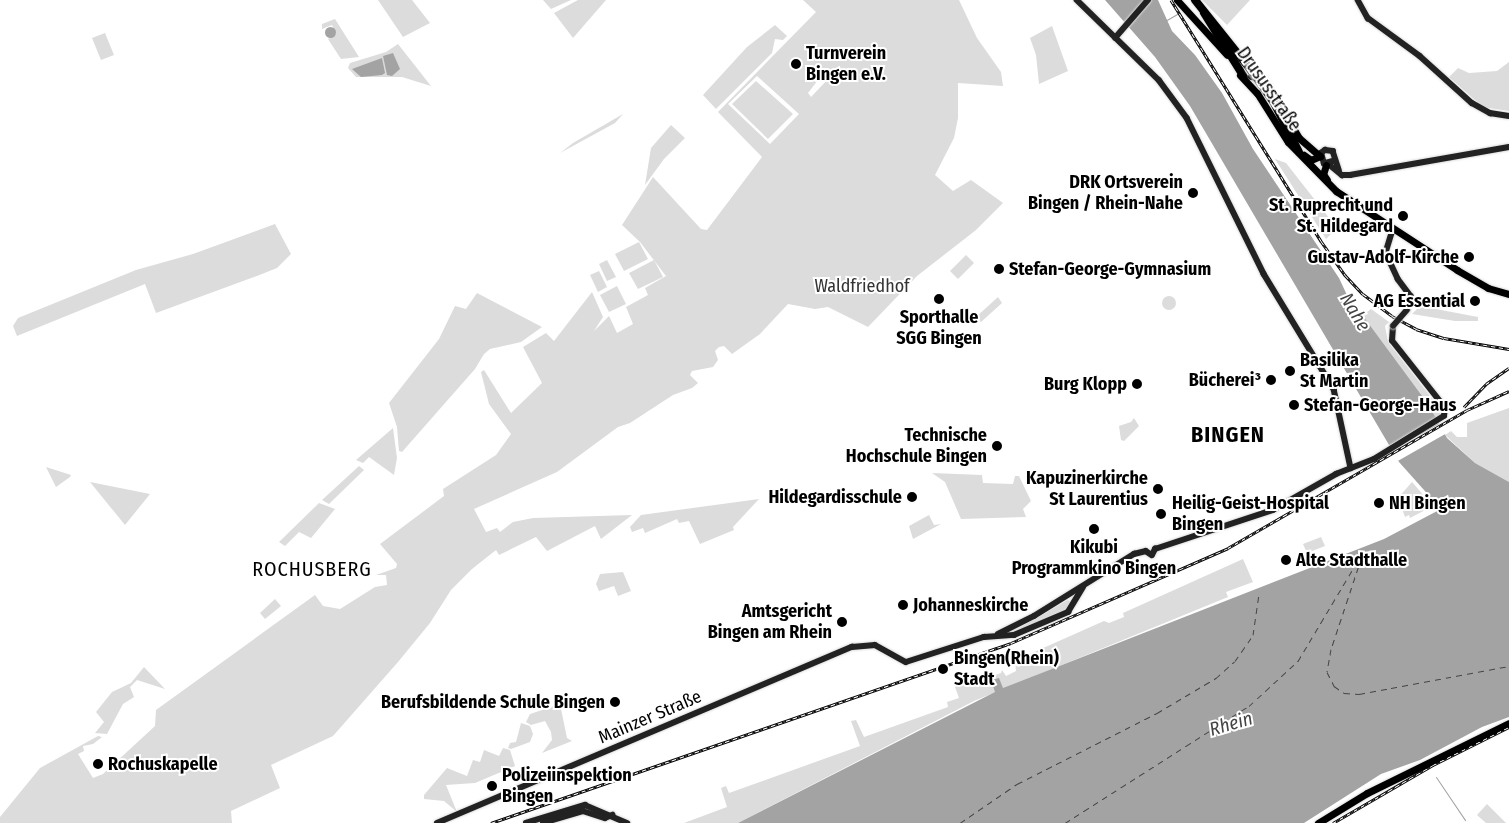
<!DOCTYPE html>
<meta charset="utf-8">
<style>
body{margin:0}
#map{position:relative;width:1509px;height:823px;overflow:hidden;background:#fff;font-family:"Fira Sans Condensed",sans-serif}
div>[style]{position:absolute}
.green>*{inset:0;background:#dcdcdc}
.round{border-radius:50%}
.water>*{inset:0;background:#a3a3a3}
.pier>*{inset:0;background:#fff}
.stream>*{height:1px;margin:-0.5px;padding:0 0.5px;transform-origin:0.5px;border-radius:0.5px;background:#a3a3a3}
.ferry>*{height:1px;margin-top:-0.5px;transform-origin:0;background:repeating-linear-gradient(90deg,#444 0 6px,transparent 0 11px)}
.roads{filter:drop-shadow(0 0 1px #dbdbdb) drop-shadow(0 0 1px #dbdbdb)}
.secondary>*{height:5.5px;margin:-2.75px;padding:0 2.75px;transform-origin:2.75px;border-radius:2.75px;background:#222}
.primary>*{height:7px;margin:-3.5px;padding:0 3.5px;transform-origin:3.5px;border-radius:3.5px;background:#000}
.highway>*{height:8px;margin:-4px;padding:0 4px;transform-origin:4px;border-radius:4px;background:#000}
.rail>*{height:3px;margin-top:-1.5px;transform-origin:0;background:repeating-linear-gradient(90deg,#fff 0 4px,#000 0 8px);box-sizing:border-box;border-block:1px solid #000}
.bridges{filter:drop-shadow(0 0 1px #dbdbdb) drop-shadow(0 0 1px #dbdbdb)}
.secondary-bridge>*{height:5.5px;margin:-2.75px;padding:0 2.75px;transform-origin:2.75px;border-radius:2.75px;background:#222}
.highway-bridge>*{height:8px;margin:-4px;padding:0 4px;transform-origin:4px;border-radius:4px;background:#000}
.dots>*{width:14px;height:14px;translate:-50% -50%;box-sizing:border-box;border:2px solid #fff;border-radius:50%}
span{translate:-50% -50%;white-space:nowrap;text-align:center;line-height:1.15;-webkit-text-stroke:4px #fff;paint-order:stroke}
.poi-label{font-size:18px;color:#000;font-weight:700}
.left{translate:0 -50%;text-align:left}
.right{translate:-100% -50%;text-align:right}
.street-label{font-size:18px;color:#000}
.park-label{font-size:18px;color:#333}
.water-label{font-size:19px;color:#444;font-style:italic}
.quarter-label{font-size:20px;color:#000;letter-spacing:1px}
.district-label{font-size:22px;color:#000;font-weight:700;letter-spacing:1px}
</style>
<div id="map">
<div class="green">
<i style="clip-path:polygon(378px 0,412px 0,430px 23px,403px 37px)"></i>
<i style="clip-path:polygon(543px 0,571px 0,551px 9px)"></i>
<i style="clip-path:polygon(578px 0,606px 0,573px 38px,554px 13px)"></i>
<i style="clip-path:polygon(evenodd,803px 0,959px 0,977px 38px,1001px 72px,1003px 86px,958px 83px,958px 118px,954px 138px,935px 175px,953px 191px,971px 180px,1003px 203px,976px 230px,917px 276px,868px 327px,828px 307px,815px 309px,788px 304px,760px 334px,732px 354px,724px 346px,719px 347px,715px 351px,718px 360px,713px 367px,692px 371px,690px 375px,698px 383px,692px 388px,673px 395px,630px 423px,618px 427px,557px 472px,474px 509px,486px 532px,497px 528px,500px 532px,513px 522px,533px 518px,632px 515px,601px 539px,595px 526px,547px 551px,536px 537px,499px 555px,496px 550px,472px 569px,451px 590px,430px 623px,398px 662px,333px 736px,271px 765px,280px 788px,231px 811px,232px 823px,0 823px,0 817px,40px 768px,98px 736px,102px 737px,93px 744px,83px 746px,84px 751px,78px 754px,93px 778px,103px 774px,155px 726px,156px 710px,315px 595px,323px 606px,340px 609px,375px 587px,387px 585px,386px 575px,376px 575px,396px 568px,397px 564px,380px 544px,444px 496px,443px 489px,496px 455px,511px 434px,489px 404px,481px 372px,484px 370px,511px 413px,542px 383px,523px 347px,546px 333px,554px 341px,592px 292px,603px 317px,594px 331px,609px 316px,617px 333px,633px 324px,626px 307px,648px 295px,645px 288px,666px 276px,640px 242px,622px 225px,653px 177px,701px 229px,707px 230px,762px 157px,718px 112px,816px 12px,803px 0,825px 71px,831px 76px,811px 97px,808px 93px,825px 71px,803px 0,757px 76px,799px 114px,770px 144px,728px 104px,757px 76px)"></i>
<i style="clip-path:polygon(1202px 0,1250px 0,1227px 25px)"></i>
<i style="clip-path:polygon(335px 19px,359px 57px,341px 59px,328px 39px,336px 34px,332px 25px,322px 29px,322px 24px)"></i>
<i style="clip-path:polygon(775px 25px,787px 36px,783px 40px,775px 39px,772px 53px,716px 109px,703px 95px,747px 47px)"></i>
<i style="clip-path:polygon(1052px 26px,1068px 71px,1039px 84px,1036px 55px,1030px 38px)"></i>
<i style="clip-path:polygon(105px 33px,114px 55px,101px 60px,92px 38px)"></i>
<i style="clip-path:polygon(398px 44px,431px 86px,402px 77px,356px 77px,348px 68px,350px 63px,386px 52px)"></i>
<i style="clip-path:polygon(1509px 62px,1509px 111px,1483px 107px,1449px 77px,1458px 68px,1469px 73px,1497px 71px)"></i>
<i style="clip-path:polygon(756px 81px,793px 114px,768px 139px,732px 104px)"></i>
<i style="clip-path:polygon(623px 114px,615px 123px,560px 153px,573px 143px)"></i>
<i style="clip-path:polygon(671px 125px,685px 138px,664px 159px,645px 185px,651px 148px)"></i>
<i style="clip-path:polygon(1275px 159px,1286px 163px,1337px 228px,1326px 239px)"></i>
<i style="clip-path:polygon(275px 224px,291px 254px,277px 268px,257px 276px,156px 313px,145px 284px,17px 336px,13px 326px,18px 318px,136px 270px,193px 254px)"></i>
<i style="clip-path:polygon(639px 242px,648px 259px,624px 271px,615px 254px)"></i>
<i style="clip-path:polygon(966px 255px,974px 263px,958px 279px,950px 271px)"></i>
<i style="clip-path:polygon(607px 260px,616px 277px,607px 281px,599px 264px)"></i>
<i style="clip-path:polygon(654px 260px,663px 277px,638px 289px,629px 273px)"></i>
<i style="clip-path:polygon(599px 271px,607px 287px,598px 292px,590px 275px)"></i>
<i style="clip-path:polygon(617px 286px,626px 304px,609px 312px,600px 295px)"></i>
<i style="clip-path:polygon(477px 293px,542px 327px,521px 342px,490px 349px,484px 354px,475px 369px,402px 452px,399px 451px,397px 427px,389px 403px,439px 339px,455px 306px,466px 309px)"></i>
<i class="round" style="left:1162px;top:296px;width:14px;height:14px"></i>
<i style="clip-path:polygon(998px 297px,1002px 303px,981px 322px,976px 317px)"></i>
<i style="clip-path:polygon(1420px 306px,1478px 317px,1478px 321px,1455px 321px,1412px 314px)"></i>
<i style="clip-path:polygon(1371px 309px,1389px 322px,1385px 326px,1388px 342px,1440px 409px,1440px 416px,1435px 419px,1428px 404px,1362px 316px)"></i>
<i style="clip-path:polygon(1509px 408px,1509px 482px,1475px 463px,1445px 435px,1451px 431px,1457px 437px,1467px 437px,1467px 423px)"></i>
<i style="clip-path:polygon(1134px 418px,1139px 426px,1124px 441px,1121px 440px,1119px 426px,1131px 422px)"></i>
<i style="clip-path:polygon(393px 428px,397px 458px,394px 475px,369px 457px,363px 463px,356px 460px)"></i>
<i style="clip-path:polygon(359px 466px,364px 470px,329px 504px,322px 500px)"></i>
<i style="clip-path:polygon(46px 467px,71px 475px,70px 477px,56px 487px)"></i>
<i style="clip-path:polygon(932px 473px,982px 475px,983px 483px,1013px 484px,1015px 476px,1019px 476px,1031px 501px,1023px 509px,1026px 517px,961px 519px,945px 482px)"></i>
<i style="clip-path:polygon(90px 482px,150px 494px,125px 525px)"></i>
<i style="clip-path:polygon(1412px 482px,1433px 506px,1410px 518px,1409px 515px,1405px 517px,1398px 498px)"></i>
<i style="clip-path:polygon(759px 499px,733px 527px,734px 530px,700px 544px,689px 521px,679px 523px,677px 519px,645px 533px,643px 528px,632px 532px,630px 527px,641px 515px)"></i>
<i style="clip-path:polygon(319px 503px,335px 509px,311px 538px,299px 532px,285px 546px,279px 542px)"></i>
<i style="clip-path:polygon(929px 515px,934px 525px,941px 524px,913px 539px,909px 526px)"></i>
<i style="clip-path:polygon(1321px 537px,1325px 546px,1307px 553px,1303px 544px)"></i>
<i style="clip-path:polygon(1243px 559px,1253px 582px,1226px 592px,1228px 597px,974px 701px,738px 823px,684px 823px,727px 807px,721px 788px,726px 786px,729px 793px,860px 746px,851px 721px,856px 720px,864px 737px,948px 707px,947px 702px,959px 698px,955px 687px,958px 685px,985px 675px,987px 678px,1001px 673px,1002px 670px,1006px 676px,1016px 671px,1015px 662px,1018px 667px,1023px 665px,1023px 657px,1104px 621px,1109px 623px,1124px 617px,1123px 613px)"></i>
<i style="clip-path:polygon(623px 572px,631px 591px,618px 596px,614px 586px,599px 591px,596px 584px,600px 574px)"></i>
<i style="clip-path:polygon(275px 599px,281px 606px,265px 619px,260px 613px)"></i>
<i style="clip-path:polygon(1068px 600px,1072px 603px,1065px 612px,1012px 632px)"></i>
<i style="clip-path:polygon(144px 667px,165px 689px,137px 680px,130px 687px,134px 697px,123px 704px,107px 734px,95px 733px,104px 722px,96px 712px,112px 692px,131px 683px)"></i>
<i style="clip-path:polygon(560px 704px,567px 738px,572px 741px,542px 753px,552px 740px,551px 732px,545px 721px,531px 725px,526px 722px,530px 714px)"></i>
<i style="clip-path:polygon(521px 723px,530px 726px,533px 734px,530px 742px,511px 749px,508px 748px,510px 743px,516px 742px)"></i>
<i style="clip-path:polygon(503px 748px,510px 750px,515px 766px,475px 783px,446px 785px,457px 812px,444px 801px,424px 799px,424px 795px,447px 768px,467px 776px,473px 760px,480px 762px,484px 750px,499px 756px)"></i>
<i style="clip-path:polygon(1487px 804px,1506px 823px,1486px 823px,1477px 815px)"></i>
</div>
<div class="water">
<i style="clip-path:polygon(1105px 0,1158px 0,1172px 31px,1195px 55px,1222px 93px,1253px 149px,1339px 278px,1346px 293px,1428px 404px,1447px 438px,1475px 463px,1509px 482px,1509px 717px,1482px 727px,1420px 760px,1381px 774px,1304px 823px,738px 823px,995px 692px,991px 680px,999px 678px,1003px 688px,1384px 539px,1441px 509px,1399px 462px,1190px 106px,1155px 57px)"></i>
<i class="round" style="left:324.5px;top:26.5px;width:11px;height:11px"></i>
<i style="clip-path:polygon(393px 53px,400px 69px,392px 76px,387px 75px,383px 56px)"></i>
<i style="clip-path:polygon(382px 58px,385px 73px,382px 75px,361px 77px,352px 69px)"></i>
</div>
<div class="pier">
<i style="clip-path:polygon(1437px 417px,1440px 422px,1409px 441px,1441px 423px,1447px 433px,1396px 462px,1387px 447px)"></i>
</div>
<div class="stream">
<i style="left:1165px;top:21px;width:14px;rotate:-30deg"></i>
<i style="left:1436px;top:777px;width:52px;rotate:56deg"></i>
</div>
<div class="ferry">
<i style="left:1362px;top:556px;width:98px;rotate:108.4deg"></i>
<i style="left:1331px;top:649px;width:23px;rotate:100deg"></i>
<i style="left:1327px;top:672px;width:16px;rotate:63deg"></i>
<i style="left:1334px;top:686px;width:12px;rotate:35deg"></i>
<i style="left:1344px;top:693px;width:15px;rotate:4deg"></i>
<i style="left:1359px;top:694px;width:153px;rotate:-10.6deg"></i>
<i style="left:960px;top:823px;width:69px;rotate:-34.4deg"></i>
<i style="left:1017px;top:784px;width:157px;rotate:-26.9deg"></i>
<i style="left:1157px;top:713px;width:69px;rotate:-30.7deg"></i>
<i style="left:1216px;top:678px;width:25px;rotate:-42deg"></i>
<i style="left:1235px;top:661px;width:32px;rotate:-55deg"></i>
<i style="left:1253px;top:635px;width:41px;rotate:-81.7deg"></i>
<i style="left:1065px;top:823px;width:218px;rotate:-32.5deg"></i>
<i style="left:1249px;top:706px;width:67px;rotate:-42.6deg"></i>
<i style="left:1298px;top:661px;width:127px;rotate:-59.2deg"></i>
</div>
<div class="roads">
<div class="secondary">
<i style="left:1077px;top:0;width:115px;rotate:44.3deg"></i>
<i style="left:1159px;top:80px;width:47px;rotate:53.6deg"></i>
<i style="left:1187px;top:118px;width:174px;rotate:63.7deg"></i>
<i style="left:1264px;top:274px;width:135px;rotate:58.7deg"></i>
<i style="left:1334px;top:389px;width:81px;rotate:77.9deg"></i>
<i style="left:1358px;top:0;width:21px;rotate:61deg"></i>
<i style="left:1368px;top:18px;width:64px;rotate:36.2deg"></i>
<i style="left:1420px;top:56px;width:70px;rotate:42.1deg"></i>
<i style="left:1472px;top:103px;width:21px;rotate:29deg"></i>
<i style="left:1490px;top:113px;width:19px;rotate:9deg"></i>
<i style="left:1115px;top:38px;width:50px;rotate:-49deg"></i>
<i style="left:1335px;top:161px;width:11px;rotate:165deg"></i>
<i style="left:1324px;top:164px;width:11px;rotate:-105deg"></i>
<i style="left:1321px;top:153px;width:5px;rotate:-37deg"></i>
<i style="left:1325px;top:150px;width:8px;rotate:7deg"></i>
<i style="left:1333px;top:151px;width:20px;rotate:72deg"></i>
<i style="left:1330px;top:165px;width:16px;rotate:40deg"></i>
<i style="left:1342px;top:175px;width:8px"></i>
<i style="left:1350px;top:175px;width:161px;rotate:-10deg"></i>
<i style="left:1393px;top:230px;width:24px;rotate:107deg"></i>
<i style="left:1386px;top:253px;width:29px;rotate:65deg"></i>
<i style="left:1398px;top:279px;width:21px;rotate:53deg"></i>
<i style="left:1411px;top:296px;width:15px;rotate:106deg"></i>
<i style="left:1155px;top:549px;width:124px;rotate:-18.3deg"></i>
<i style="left:1273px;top:510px;width:73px;rotate:-29.7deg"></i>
<i style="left:1336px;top:474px;width:41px;rotate:-21.5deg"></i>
<i style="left:1374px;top:459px;width:82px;rotate:-31.6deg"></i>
<i style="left:1444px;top:416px;width:8px;rotate:-83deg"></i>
<i style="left:1445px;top:408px;width:85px;rotate:-128.3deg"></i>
<i style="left:1392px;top:341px;width:15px;rotate:-86deg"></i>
<i style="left:1146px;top:551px;width:7px;rotate:34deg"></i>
<i style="left:1152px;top:555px;width:7px;rotate:-63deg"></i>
<i style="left:998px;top:634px;width:40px;rotate:-26.6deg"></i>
<i style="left:1034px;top:616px;width:118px;rotate:-31.8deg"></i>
<i style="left:1134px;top:554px;width:12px;rotate:-14deg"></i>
<i style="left:437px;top:823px;width:451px;rotate:-23deg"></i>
<i style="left:852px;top:647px;width:23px;rotate:-5deg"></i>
<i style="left:875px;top:645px;width:35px;rotate:29deg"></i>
<i style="left:906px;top:662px;width:82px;rotate:-17.8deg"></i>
<i style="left:984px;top:637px;width:30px;rotate:-4deg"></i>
<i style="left:1014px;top:635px;width:59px;rotate:-23.1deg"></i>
<i style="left:1068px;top:612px;width:29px;rotate:-59deg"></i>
<i style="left:526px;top:823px;width:62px;rotate:-17deg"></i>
<i style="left:585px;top:805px;width:46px;rotate:23.2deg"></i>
<i style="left:543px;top:823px;width:42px;rotate:-16.7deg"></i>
<i style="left:583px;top:811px;width:23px;rotate:18deg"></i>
<i style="left:605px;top:818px;width:8px;rotate:-23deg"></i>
</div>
<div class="primary">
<i style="left:1177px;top:0;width:74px;rotate:47.7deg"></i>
<i style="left:1240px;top:75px;width:25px;rotate:47deg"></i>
<i style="left:1257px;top:93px;width:58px;rotate:57.7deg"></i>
<i style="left:1288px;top:142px;width:69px;rotate:45.6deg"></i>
<i style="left:1336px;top:191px;width:145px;rotate:33.1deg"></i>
<i style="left:1457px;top:270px;width:36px;rotate:30deg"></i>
<i style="left:1488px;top:288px;width:22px;rotate:16deg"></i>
<i style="left:1251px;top:76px;width:12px;rotate:9deg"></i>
<i style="left:1263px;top:78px;width:70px;rotate:59deg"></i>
<i style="left:1299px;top:138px;width:28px;rotate:41deg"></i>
<i style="left:1320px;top:156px;width:10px;rotate:156deg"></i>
<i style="left:1311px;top:160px;width:9px;rotate:-144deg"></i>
<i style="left:1326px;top:165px;width:9px;rotate:108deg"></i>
<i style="left:1323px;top:174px;width:7px;rotate:56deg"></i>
<i style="left:1318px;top:823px;width:57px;rotate:-31.5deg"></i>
<i style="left:1367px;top:793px;width:158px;rotate:-26.2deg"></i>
</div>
<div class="highway">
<i style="left:1195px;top:0;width:88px;rotate:51.4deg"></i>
<i style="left:1204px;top:13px;width:75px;rotate:58deg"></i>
<i style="left:1256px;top:77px;width:29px;rotate:55deg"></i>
<i style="left:1273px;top:101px;width:57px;rotate:63deg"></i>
</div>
</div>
<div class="rail">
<i style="left:1171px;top:0;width:284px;rotate:58.1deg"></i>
<i style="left:1321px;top:241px;width:42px;rotate:54.8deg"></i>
<i style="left:1345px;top:275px;width:26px;rotate:47deg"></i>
<i style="left:1363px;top:294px;width:36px;rotate:37deg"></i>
<i style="left:1392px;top:316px;width:27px;rotate:28deg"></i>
<i style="left:1416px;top:329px;width:29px;rotate:18deg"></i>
<i style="left:1444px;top:338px;width:66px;rotate:9.6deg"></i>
<i style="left:1464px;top:407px;width:32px;rotate:-46deg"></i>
<i style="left:1486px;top:384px;width:28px;rotate:-35deg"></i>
<i style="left:491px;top:823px;width:550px;rotate:-19.09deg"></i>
<i style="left:1011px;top:643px;width:237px;rotate:-23.6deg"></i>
<i style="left:1228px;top:548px;width:276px;rotate:-30deg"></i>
<i style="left:1467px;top:410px;width:46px;rotate:-24.3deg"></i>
<i style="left:1333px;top:823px;width:116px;rotate:-30.1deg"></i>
<i style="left:1433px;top:765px;width:85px;rotate:-26.6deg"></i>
</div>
<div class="bridges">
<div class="secondary-bridge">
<i style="left:1393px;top:326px;width:21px;rotate:-49deg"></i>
</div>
<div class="highway-bridge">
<i style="left:1250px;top:69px;width:10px;rotate:53deg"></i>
</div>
</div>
<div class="dots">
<i style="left:796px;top:64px;background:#000"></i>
<i style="left:1193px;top:193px;background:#000"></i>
<i style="left:1403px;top:216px;background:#000"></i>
<i style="left:1469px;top:257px;background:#000"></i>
<i style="left:999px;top:269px;background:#000"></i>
<i style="left:939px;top:299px;background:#000"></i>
<i style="left:1475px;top:301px;background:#000"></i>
<i style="left:1290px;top:371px;background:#000"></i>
<i style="left:1271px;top:380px;background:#000"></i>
<i style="left:1137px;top:384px;background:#000"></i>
<i style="left:1294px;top:405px;background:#000"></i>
<i style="left:997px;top:446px;background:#000"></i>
<i style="left:1158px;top:489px;background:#000"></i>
<i style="left:912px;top:497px;background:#000"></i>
<i style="left:1379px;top:503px;background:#000"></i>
<i style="left:1161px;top:514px;background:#000"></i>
<i style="left:1094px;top:529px;background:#000"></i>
<i style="left:1286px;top:560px;background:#000"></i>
<i style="left:903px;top:605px;background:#000"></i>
<i style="left:842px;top:622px;background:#000"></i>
<i style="left:943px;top:669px;background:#000"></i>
<i style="left:615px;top:702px;background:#000"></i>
<i style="left:98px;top:764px;background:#000"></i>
<i style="left:492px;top:786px;background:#000"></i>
</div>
<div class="poi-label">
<span class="left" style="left:806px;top:64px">Turnverein<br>Bingen e.V.</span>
<span class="right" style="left:1183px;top:193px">DRK Ortsverein<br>Bingen / Rhein-Nahe</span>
<span class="right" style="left:1393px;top:216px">St. Ruprecht und<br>St. Hildegard</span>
<span class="right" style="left:1459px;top:257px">Gustav-Adolf-Kirche</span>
<span class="left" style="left:1009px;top:269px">Stefan-George-Gymnasium</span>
<span class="right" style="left:1465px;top:301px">AG Essential</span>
<span style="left:939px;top:328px">Sporthalle<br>SGG Bingen</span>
<span class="left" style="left:1300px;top:371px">Basilika<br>St Martin</span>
<span class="right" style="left:1261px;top:380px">Bücherei³</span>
<span class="right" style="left:1127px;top:384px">Burg Klopp</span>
<span class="left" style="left:1304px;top:405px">Stefan-George-Haus</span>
<span class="right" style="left:987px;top:446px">Technische<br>Hochschule Bingen</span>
<span class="right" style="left:1148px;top:489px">Kapuzinerkirche<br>St Laurentius</span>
<span class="right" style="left:902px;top:497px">Hildegardisschule</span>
<span class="left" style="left:1389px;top:503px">NH Bingen</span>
<span class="left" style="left:1172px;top:514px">Heilig-Geist-Hospital<br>Bingen</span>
<span style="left:1094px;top:558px">Kikubi<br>Programmkino Bingen</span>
<span class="left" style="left:1296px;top:560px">Alte Stadthalle</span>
<span class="left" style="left:913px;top:605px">Johanneskirche</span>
<span class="right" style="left:832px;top:622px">Amtsgericht<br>Bingen am Rhein</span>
<span class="left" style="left:954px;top:669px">Bingen(Rhein)<br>Stadt</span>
<span class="right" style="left:605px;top:702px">Berufsbildende Schule Bingen</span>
<span class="left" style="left:108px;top:764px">Rochuskapelle</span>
<span class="left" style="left:502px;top:786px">Polizeiinspektion<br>Bingen</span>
</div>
<div class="street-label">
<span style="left:1269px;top:89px;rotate:55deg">Drususstraße</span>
<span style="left:650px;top:717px;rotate:-23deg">Mainzer Straße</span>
</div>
<div class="park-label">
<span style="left:862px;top:286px">Waldfriedhof</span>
</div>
<div class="water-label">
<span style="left:1355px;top:312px;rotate:59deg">Nahe</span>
<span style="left:1231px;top:724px;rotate:-16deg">Rhein</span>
</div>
<div class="quarter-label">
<span style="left:312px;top:569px">ROCHUSBERG</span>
</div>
<div class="district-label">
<span style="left:1228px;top:435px">BINGEN</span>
</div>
</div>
